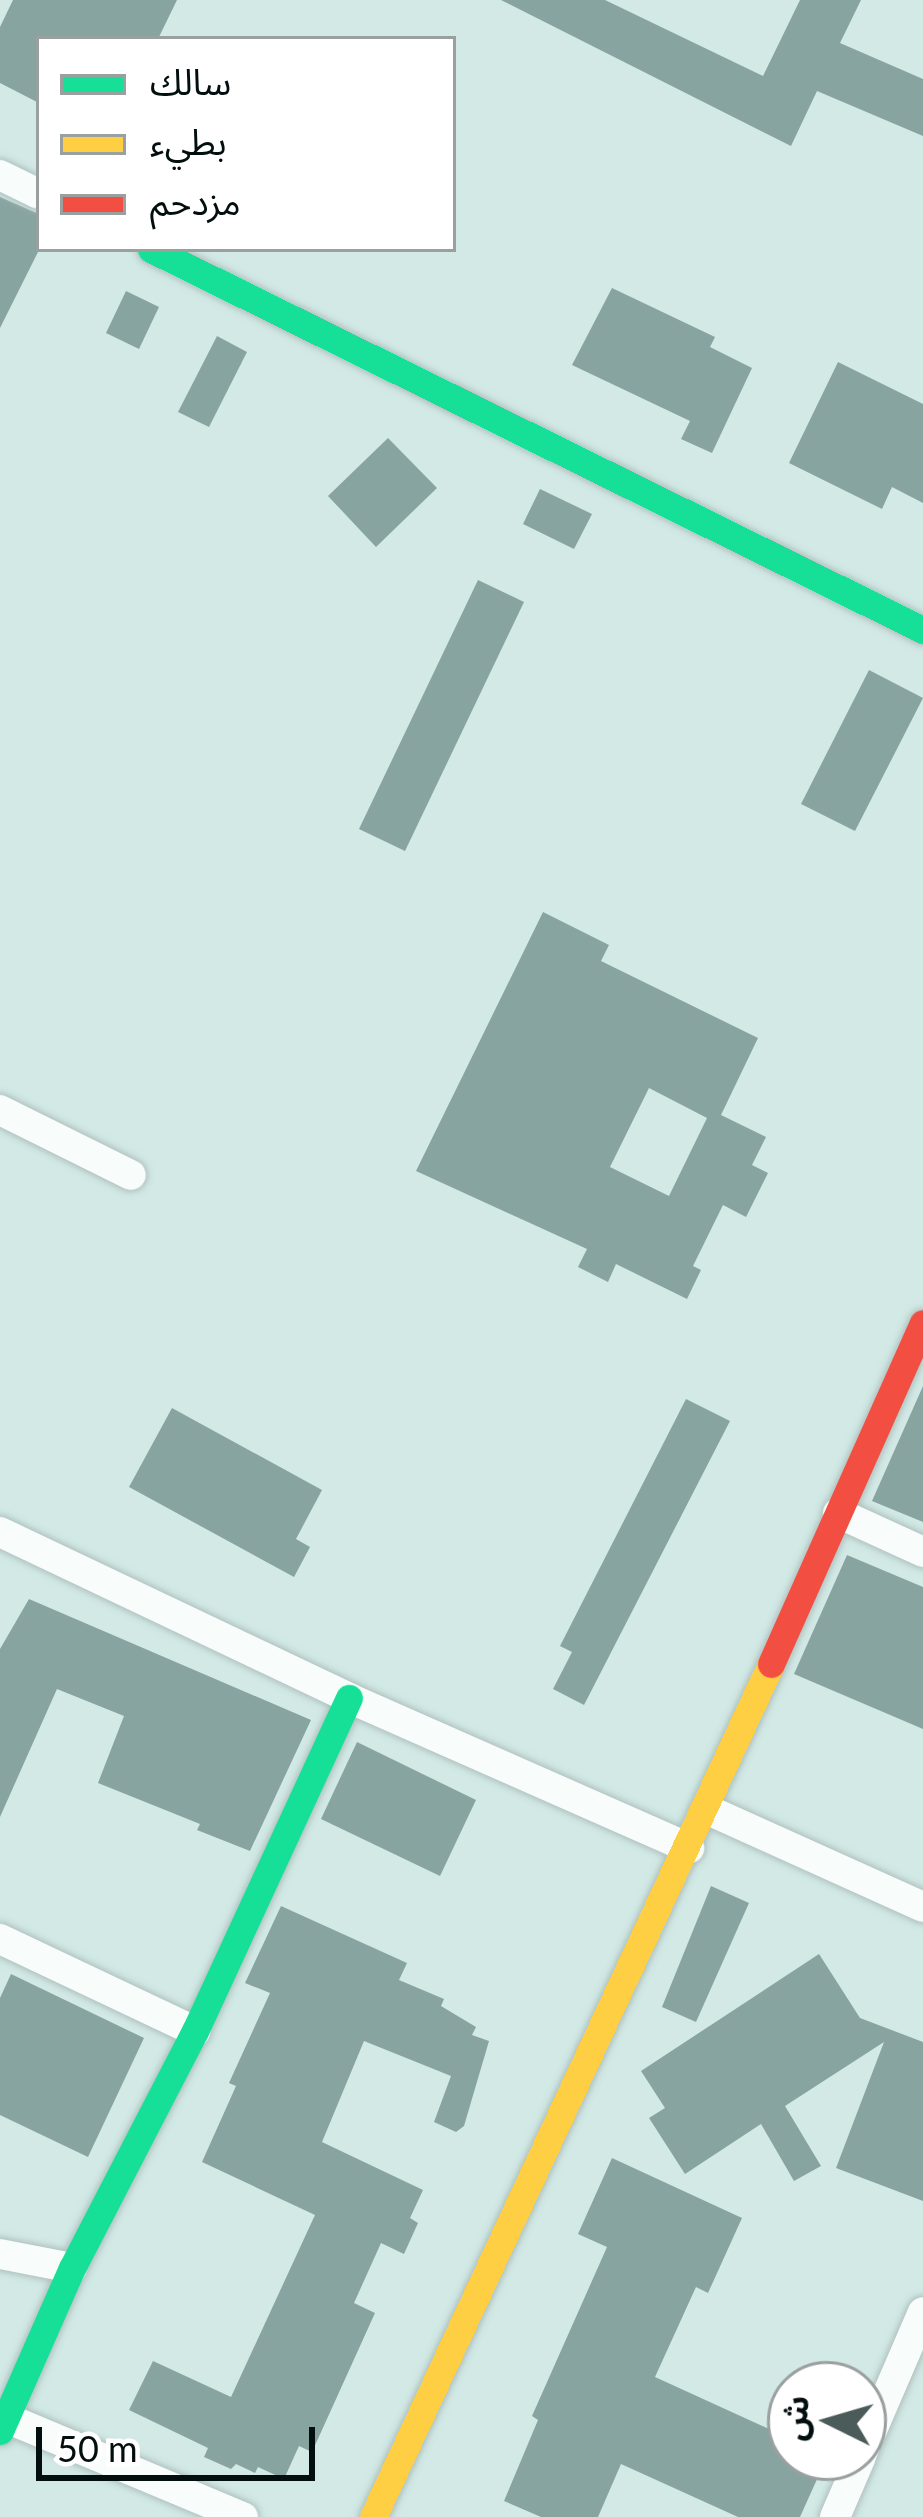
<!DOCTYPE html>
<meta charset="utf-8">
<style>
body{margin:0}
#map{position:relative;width:923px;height:2517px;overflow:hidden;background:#d2e9e6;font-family:Lato,"Noto Sans Arabic",sans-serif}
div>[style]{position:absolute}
.building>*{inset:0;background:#88a4a1}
.roads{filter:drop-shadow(0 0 3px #afc1be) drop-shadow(0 0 3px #afc1be)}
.street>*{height:30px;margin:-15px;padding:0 15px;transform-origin:15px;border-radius:15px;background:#f8fcfb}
.fast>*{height:27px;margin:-13.5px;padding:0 13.5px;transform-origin:13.5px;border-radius:13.5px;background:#16e098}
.slow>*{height:27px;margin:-13.5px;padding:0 13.5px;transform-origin:13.5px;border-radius:13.5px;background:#ffcf43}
.jam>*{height:27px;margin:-13.5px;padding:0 13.5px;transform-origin:13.5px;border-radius:13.5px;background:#f24e42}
span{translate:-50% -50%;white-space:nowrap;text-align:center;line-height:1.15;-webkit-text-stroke:9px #fff;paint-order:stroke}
.legend{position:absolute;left:36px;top:36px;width:420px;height:216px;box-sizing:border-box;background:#fff;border:3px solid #9a9f9f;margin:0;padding:15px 21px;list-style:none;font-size:36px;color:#020f0e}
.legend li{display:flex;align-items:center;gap:24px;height:60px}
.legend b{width:60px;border:3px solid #9a9f9f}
.north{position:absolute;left:767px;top:2361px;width:120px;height:120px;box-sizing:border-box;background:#fff;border:3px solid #9a9f9f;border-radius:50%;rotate:275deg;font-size:33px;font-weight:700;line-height:48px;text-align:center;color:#020f0e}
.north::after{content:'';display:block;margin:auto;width:42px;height:54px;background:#4b5b5a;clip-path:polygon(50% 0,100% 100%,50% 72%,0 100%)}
.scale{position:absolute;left:36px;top:2427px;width:279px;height:54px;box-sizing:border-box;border:6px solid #020f0e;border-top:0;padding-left:15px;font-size:36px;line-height:42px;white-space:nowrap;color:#020f0e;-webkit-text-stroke:9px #fff;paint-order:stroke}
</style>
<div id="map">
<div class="building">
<i style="clip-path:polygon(13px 0,177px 0,158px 39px,39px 39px,39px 103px,0 83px,0 27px)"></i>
<i style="clip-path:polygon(501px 0,605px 0,763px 76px,800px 0,861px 0,840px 43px,923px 79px,923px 136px,817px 91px,791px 146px)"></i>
<i style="clip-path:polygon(0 197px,39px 214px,39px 250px,0 328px)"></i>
<i style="clip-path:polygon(612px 288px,715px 337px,710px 347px,752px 368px,712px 453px,681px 439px,690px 421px,572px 365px)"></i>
<i style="clip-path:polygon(126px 291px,159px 307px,139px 349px,106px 333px)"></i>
<i style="clip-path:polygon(217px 336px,247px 352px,209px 427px,178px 412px)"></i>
<i style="clip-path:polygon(838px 362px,923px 404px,923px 503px,892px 487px,882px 509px,789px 463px)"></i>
<i style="clip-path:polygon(388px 438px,437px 488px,376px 547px,328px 496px)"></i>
<i style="clip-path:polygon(540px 489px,592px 514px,574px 549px,523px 524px)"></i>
<i style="clip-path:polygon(478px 580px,524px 602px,405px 851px,359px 829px)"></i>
<i style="clip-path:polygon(869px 670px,923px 698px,855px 831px,801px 804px)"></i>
<i style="clip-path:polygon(evenodd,543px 912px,609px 945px,601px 961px,758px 1038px,721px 1115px,766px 1137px,752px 1165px,768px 1173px,746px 1217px,723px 1205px,693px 1266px,701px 1270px,687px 1299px,616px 1264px,608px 1282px,578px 1267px,587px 1249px,416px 1171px,543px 912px,649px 1088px,707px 1118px,669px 1196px,610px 1167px,649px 1088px)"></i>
<i style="clip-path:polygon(923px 1386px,923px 1522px,872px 1501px)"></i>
<i style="clip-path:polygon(686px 1399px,730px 1421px,584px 1705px,553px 1689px,572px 1652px,560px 1646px)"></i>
<i style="clip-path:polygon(172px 1408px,322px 1490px,296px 1539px,310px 1547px,294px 1577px,129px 1487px)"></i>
<i style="clip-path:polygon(847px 1555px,923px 1587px,923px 1729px,794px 1674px)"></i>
<i style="clip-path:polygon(29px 1599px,311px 1720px,250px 1851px,197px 1830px,200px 1824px,98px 1783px,124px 1716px,57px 1689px,0 1817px,0 1649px)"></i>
<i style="clip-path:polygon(357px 1742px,476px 1800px,440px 1876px,321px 1819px)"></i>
<i style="clip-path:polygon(711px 1886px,749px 1903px,696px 2022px,662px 2007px)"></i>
<i style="clip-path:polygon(281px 1906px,407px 1963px,399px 1980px,444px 1999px,441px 2006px,476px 2027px,472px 2035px,489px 2041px,464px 2126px,456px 2132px,434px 2122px,451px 2076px,364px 2041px,322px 2142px,423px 2190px,410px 2218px,418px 2223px,404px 2254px,381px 2243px,354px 2303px,375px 2313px,312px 2452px,299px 2446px,284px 2479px,258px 2467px,255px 2473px,236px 2464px,231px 2469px,204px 2457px,208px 2448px,129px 2410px,153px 2361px,231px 2397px,315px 2215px,202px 2162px,236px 2086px,229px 2083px,270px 1993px,245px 1983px)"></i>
<i style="clip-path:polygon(819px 1954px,860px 2018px,923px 2042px,923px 2201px,836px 2168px,884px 2042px,785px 2106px,821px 2166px,794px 2181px,761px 2124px,685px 2174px,649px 2118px,665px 2108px,641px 2071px)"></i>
<i style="clip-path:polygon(11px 1974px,144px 2038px,88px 2157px,0 2115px,0 1998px)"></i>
<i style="clip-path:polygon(612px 2158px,742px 2218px,708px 2293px,696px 2287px,655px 2377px,791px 2439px,791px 2457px,827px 2457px,800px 2517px,738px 2517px,621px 2464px,598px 2517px,541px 2517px,504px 2501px,538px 2420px,532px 2416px,607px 2247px,578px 2234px)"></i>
</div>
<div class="roads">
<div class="street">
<i style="left:0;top:175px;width:43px;rotate:26deg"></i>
<i style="left:0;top:1110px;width:146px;rotate:26.4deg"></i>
<i style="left:838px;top:1513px;width:94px;rotate:24.6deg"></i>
<i style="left:0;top:1532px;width:386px;rotate:25.4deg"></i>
<i style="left:349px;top:1698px;width:372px;rotate:23.8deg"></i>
<i style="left:706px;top:1809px;width:238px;rotate:24.3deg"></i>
<i style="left:0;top:1939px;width:216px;rotate:25.3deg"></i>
<i style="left:0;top:2254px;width:73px;rotate:11deg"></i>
<i style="left:6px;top:2418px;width:257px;rotate:22.7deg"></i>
<i style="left:863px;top:2451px;width:151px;rotate:-66.7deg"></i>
<i style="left:835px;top:2517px;width:65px;rotate:-66.6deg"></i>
</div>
<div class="fast">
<i style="left:151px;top:249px;width:861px;rotate:26.27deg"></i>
<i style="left:0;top:2431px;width:178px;rotate:-66.2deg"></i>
<i style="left:72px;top:2268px;width:267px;rotate:-62.6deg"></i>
<i style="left:195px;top:2031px;width:367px;rotate:-65.2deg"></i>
</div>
<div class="slow">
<i style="left:373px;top:2517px;width:941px;rotate:-64.99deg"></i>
</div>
<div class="jam">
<i style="left:771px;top:1664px;width:373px;rotate:-66deg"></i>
</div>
</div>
<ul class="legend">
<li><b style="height:15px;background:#16e098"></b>سالك</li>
<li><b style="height:15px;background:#ffcf43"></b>بطيء</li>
<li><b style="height:15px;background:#f24e42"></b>مزدحم</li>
</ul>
<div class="north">ش</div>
<div class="scale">50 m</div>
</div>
